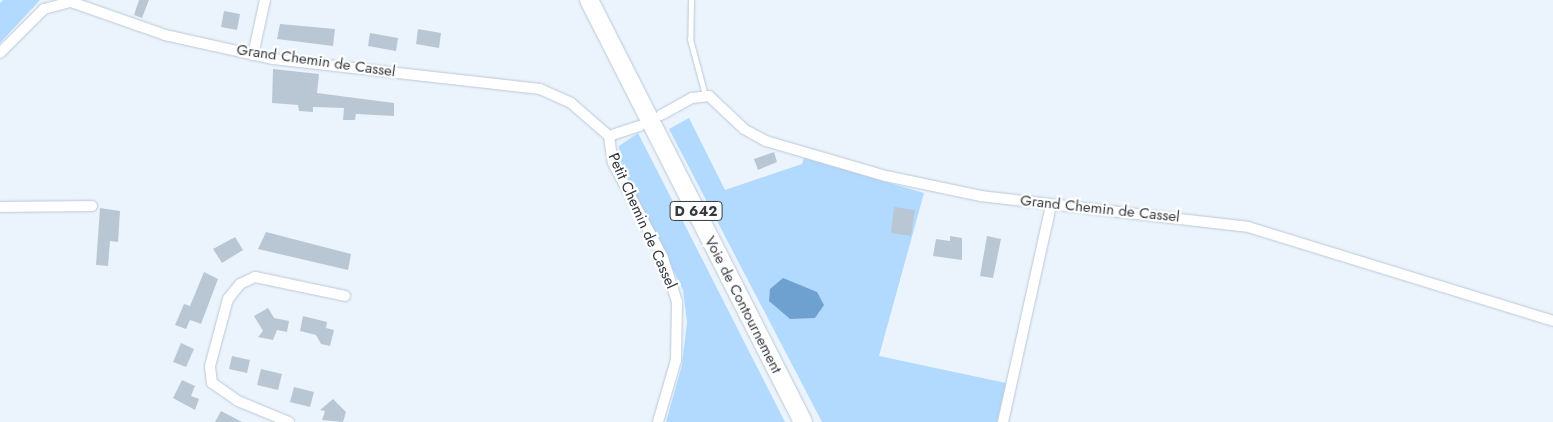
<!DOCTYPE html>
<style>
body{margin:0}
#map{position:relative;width:1553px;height:422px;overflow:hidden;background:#ebf4fc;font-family:Jost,sans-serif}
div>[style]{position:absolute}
.green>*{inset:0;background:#b2d9fe}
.water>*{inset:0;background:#6ea1d0}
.building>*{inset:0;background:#b9c7d5}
.roads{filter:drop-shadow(0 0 1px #bac8d6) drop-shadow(0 0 1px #bac8d6)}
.lane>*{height:5px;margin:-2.5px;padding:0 2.5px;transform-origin:2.5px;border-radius:2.5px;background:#fff}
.street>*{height:10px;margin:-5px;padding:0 5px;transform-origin:5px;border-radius:5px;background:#fff}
.highway>*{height:18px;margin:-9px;padding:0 9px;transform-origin:9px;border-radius:9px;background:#fff}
span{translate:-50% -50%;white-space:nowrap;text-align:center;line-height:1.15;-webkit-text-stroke:4.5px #fff;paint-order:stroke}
.shield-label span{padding:1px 4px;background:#fff;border:1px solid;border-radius:4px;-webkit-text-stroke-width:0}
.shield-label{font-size:14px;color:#353a40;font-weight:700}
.street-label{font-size:15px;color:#353a40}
</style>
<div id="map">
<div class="green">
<i style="clip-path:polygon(3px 0,40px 0,0 43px,0 3px)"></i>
<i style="clip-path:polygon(689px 118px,725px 190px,802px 164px,804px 158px,924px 193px,879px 356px,1006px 383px,997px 422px,822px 422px,669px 129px)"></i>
<i style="clip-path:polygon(638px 133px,785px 422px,666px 422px,682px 365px,687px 322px,683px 290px,618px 161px,619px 146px)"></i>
</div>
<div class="water">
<i style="clip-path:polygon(783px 278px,817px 292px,824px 305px,815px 318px,790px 319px,769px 301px,770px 289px)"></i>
</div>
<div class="building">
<i style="clip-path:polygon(139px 0,149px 0,142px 18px,134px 15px)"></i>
<i style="clip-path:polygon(224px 11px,240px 14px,237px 30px,221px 27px)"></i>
<i style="clip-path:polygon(280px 24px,335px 29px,333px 46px,277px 39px)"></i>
<i style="clip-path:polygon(418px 29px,441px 33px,439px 48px,416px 44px)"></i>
<i style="clip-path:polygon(370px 33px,398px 38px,396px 51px,368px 46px)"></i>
<i style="clip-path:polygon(273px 69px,319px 74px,317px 93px,394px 103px,394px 116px,356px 114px,355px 120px,343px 120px,344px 108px,313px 107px,313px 112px,299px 111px,298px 105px,272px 103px)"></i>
<i style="clip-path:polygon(774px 152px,777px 162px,758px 170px,754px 159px)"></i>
<i style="clip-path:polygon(894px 207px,915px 210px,911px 236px,891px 233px)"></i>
<i style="clip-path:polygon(100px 208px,120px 211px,118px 242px,110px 241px,108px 266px,96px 265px)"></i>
<i style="clip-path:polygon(266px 232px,351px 254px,348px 270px,258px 249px)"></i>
<i style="clip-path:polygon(950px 236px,962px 238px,962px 260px,933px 256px,936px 239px,950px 241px)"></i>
<i style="clip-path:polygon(987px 236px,1001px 239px,993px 278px,980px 276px)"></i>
<i style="clip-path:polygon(235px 237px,243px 250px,222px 263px,213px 249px)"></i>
<i style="clip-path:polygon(204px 272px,218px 279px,201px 324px,190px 320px,186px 329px,175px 325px,184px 304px,190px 306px)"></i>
<i style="clip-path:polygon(268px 308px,274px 318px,289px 321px,287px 332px,277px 330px,273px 340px,258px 337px,263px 331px,254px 316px)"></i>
<i style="clip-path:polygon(303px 316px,327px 322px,326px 328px,334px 330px,330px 346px,321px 344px,316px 335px,300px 331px)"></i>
<i style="clip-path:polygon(181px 343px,194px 349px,186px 367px,173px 362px)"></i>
<i style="clip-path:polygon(232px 356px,250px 360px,247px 373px,229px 369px)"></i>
<i style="clip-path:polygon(261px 369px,282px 374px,278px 390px,257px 385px)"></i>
<i style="clip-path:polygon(182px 380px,195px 386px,191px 396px,199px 399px,195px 410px,173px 398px)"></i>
<i style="clip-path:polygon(294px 387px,314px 392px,310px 407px,290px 402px)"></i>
<i style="clip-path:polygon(333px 399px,346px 412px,343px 422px,322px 420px,325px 411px,320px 410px)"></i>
<i style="clip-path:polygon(221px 411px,242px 422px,215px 422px)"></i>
</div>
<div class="roads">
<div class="lane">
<i style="left:691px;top:0;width:39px;rotate:91deg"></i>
<i style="left:690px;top:39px;width:58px;rotate:75deg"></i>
</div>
<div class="street">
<i style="left:0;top:53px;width:62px;rotate:-45deg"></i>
<i style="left:44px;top:9px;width:28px;rotate:-15deg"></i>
<i style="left:71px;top:2px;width:100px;rotate:19.3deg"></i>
<i style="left:165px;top:35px;width:111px;rotate:12.5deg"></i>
<i style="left:273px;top:59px;width:269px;rotate:6.4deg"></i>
<i style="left:540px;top:89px;width:34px;rotate:24deg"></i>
<i style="left:571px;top:103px;width:50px;rotate:41deg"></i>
<i style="left:609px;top:136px;width:32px;rotate:-18deg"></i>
<i style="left:253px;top:55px;width:56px;rotate:-77.7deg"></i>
<i style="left:661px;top:115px;width:35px;rotate:-29deg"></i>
<i style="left:692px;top:98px;width:17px;rotate:-7deg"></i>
<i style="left:709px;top:96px;width:48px;rotate:43.3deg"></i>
<i style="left:744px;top:129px;width:25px;rotate:29deg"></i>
<i style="left:766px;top:141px;width:125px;rotate:16.3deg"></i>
<i style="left:886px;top:176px;width:97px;rotate:11.9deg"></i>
<i style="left:981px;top:196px;width:269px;rotate:6.6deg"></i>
<i style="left:1248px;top:227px;width:319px;rotate:17.1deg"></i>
<i style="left:609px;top:136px;width:27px;rotate:82deg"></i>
<i style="left:613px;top:163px;width:107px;rotate:62.2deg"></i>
<i style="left:663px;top:258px;width:46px;rotate:72.3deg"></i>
<i style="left:677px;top:302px;width:58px;rotate:91deg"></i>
<i style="left:676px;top:360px;width:65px;rotate:106.2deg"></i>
<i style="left:0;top:207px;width:92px;rotate:-0.6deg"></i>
<i style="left:289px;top:422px;width:55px;rotate:-157.6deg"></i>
<i style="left:238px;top:401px;width:32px;rotate:-145deg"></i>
<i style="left:212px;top:383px;width:17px;rotate:-97deg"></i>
<i style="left:210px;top:366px;width:69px;rotate:-75deg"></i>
<i style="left:228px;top:299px;width:19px;rotate:-51deg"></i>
<i style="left:240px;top:284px;width:17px;rotate:-25deg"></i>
<i style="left:255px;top:277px;width:92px;rotate:11.9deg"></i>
<i style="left:1003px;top:422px;width:222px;rotate:-77.5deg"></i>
</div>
<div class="highway">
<i style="left:589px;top:0;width:473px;rotate:63.1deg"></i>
</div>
</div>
<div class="shield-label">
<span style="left:696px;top:211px">D 642</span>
</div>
<div class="street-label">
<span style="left:316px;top:61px;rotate:8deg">Grand Chemin de Cassel</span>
<span style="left:1100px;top:209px;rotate:6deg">Grand Chemin de Cassel</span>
<span style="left:642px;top:221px;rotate:66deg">Petit Chemin de Cassel</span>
<span style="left:743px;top:305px;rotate:63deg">Voie de Contournement</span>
</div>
</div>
